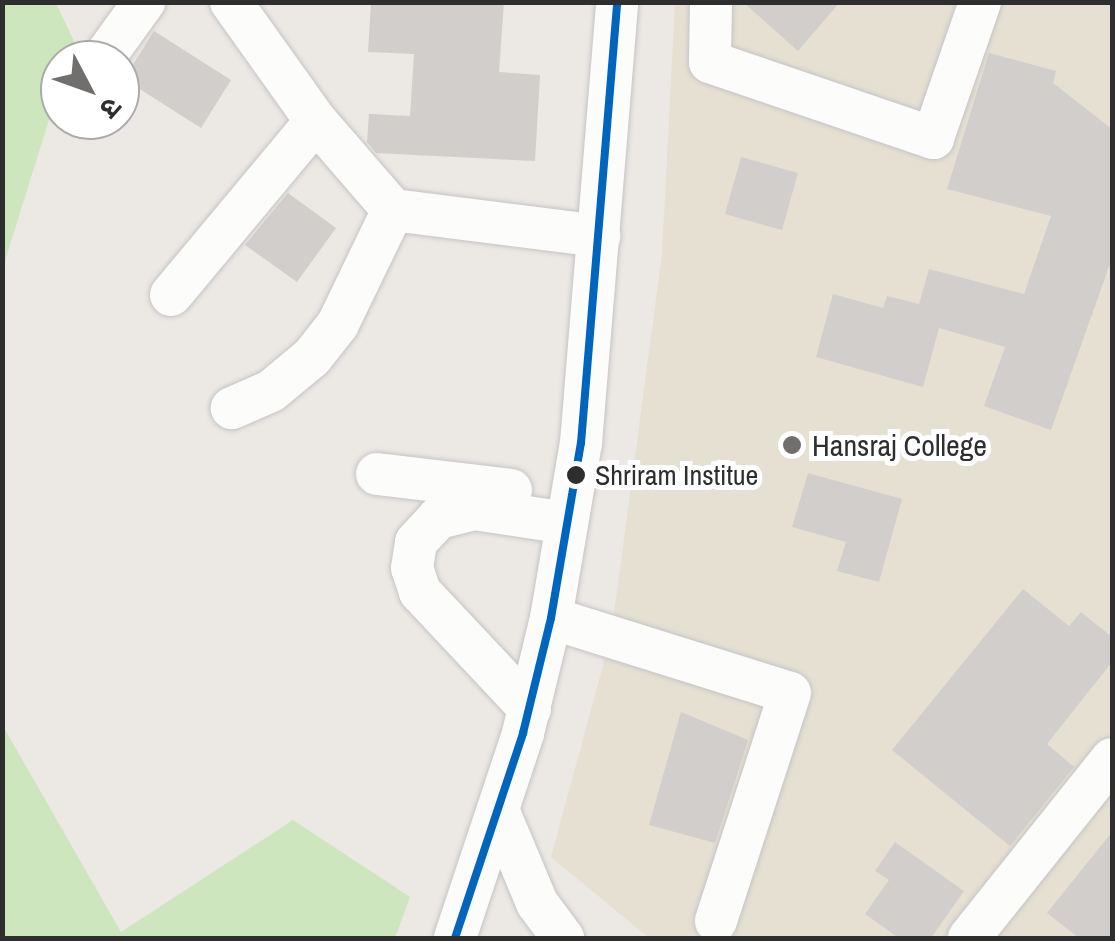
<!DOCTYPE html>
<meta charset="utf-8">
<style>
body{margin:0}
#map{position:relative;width:1115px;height:941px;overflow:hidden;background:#ece8e4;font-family:"Archivo Narrow","Noto Sans Devanagari",sans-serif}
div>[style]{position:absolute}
.education>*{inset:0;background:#e6e0d3}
.green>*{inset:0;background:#cee6be}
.building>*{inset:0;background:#d1cecb}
.roads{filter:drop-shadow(0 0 2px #c5c4c5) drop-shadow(0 0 2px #c5c4c5)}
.minor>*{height:42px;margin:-21px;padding:0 21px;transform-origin:21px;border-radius:21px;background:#fcfcfb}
.bus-1>*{height:8px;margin:-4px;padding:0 4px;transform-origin:4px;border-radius:4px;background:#0065bd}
.dots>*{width:28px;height:28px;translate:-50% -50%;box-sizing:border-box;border:5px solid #fff;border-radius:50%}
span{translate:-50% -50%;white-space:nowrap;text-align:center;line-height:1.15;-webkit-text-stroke:10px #fff;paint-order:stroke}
.bus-label{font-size:28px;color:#2e2e2e}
.left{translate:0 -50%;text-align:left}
.poi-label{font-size:30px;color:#2e2e2e}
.frame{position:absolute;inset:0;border:5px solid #2e2e2e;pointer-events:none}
.north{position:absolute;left:40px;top:40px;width:100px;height:100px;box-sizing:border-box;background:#fff;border:2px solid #ababab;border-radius:50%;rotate:131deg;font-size:28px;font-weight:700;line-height:40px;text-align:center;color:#2e2e2e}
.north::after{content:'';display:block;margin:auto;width:35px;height:45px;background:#706f6e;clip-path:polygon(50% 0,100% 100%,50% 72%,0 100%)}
</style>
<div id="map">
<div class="education">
<i style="clip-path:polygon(675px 3px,1112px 3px,1112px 938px,649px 938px,551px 857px,611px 636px,662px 254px)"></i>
</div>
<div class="green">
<i style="clip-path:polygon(3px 2px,56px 3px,74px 41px,68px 60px,60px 60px,60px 85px,3px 267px)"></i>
<i style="clip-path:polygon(3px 726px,121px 932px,293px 820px,410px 897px,395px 938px,3px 938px)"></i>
</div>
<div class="building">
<i style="clip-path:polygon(371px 2px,504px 2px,499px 72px,540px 75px,535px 161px,376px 153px,367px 142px,369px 114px,410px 116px,414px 54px,368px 52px)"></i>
<i style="clip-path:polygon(743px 2px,840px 2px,798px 51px)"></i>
<i style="clip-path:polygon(154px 31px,231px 80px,201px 128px,124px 79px)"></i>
<i style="clip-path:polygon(989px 53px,1056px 71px,1053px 83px,1112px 129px,1112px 258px,1051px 430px,984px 406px,1005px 347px,939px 328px,923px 387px,816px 357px,833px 294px,883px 308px,887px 296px,919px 304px,929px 269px,1024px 294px,1051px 216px,947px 189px)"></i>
<i style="clip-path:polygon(741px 157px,798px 173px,782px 230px,725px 214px)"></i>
<i style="clip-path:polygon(288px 193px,336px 228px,297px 282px,245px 245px)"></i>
<i style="clip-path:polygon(808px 473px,902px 499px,879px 582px,837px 571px,846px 542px,792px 527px)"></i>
<i style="clip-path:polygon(1023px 589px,1069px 626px,1081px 612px,1112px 637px,1112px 662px,1047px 744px,1074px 767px,1010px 846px,892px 750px)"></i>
<i style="clip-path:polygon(681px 712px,748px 740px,715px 843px,649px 825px)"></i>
<i style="clip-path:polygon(1112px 832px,1112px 938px,1079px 938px,1047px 913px)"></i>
<i style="clip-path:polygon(895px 842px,964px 891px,931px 938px,899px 938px,865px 914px,889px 880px,875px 871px)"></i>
</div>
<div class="roads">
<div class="minor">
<i style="left:231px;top:2px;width:146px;rotate:54.5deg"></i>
<i style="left:316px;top:121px;width:118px;rotate:49.1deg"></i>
<i style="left:393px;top:210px;width:127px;rotate:115.8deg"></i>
<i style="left:338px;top:324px;width:42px;rotate:128.2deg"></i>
<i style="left:312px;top:357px;width:53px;rotate:140.3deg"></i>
<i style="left:271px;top:391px;width:43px;rotate:156.4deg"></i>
<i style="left:711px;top:2px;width:60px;rotate:91deg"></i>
<i style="left:710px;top:62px;width:236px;rotate:18.8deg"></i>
<i style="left:933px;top:138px;width:144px;rotate:-70.9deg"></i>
<i style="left:108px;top:52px;width:62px;rotate:-54.2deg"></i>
<i style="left:393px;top:210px;width:208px;rotate:7.2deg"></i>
<i style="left:171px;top:295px;width:226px;rotate:-50.2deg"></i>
<i style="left:377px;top:474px;width:135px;rotate:6.8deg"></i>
<i style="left:551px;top:618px;width:250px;rotate:17.4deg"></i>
<i style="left:790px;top:693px;width:240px;rotate:108deg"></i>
<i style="left:530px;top:709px;width:161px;rotate:-133.2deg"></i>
<i style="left:420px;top:592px;width:25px;rotate:-108deg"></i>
<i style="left:412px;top:568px;width:26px;rotate:-81deg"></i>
<i style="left:416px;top:542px;width:33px;rotate:-47deg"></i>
<i style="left:438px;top:518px;width:37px;rotate:-14deg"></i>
<i style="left:474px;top:509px;width:94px;rotate:8.6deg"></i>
<i style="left:499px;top:812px;width:99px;rotate:67.3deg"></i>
<i style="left:537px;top:903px;width:44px;rotate:53.4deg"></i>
<i style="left:455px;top:938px;width:216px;rotate:-71.6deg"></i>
<i style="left:523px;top:733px;width:118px;rotate:-76.3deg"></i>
<i style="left:551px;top:618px;width:178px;rotate:-80.3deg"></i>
<i style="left:581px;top:443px;width:442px;rotate:-85.3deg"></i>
<i style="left:969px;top:938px;width:229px;rotate:-51.4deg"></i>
</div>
</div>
<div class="bus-1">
<i style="left:455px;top:938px;width:216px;rotate:-71.6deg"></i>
<i style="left:523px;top:733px;width:118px;rotate:-76.3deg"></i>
<i style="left:551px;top:618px;width:178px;rotate:-80.3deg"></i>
<i style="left:581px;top:443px;width:442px;rotate:-85.3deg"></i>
</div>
<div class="dots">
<i style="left:792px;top:445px;background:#706f6e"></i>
<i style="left:576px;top:475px;background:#2e2e2e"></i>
</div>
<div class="bus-label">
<span class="left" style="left:595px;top:475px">Shriram Institue</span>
</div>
<div class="poi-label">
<span class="left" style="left:812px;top:445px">Hansraj College</span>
</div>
<div class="frame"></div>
<div class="north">उ</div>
</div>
